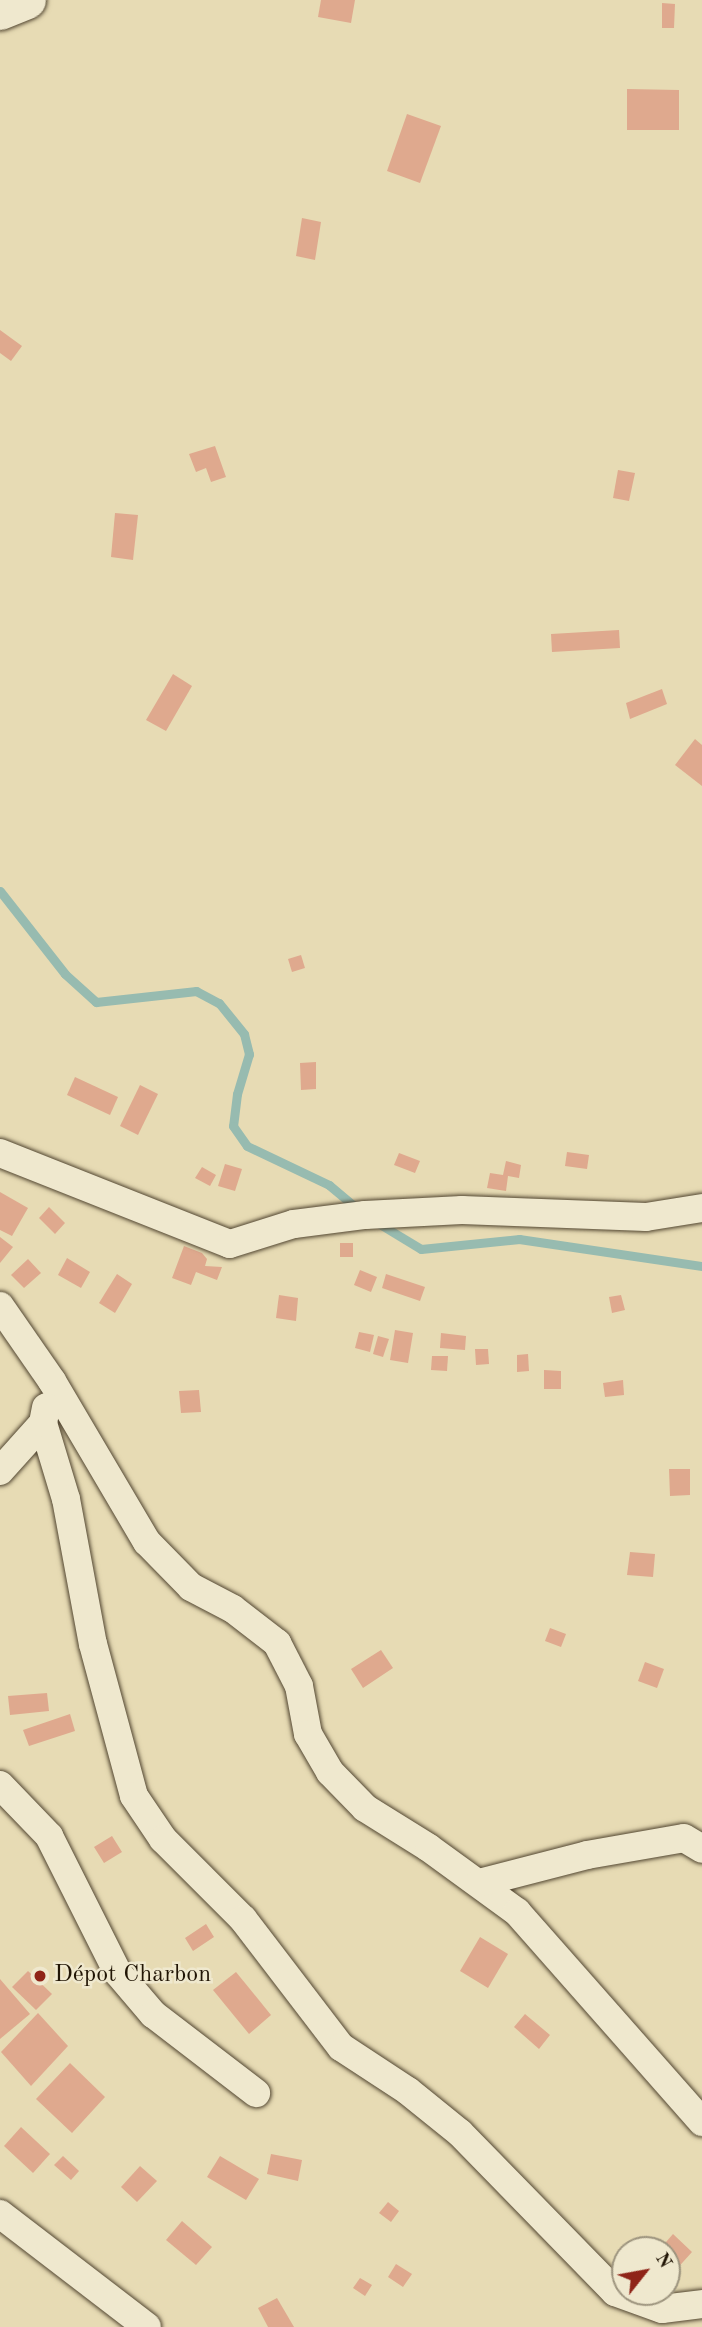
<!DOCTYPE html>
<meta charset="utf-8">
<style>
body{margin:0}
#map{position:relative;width:702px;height:2327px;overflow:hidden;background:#e7dbb4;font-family:"Old Standard TT",serif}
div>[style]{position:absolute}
.stream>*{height:9px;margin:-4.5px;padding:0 4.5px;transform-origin:4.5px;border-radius:4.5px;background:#97bbb0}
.building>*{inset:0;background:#dfa98e}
.roads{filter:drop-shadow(0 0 2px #524631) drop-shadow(0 0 2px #524631)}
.street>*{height:28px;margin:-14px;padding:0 14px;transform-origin:14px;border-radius:14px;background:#efe8ce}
.secondary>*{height:38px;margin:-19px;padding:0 19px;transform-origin:19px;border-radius:19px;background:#efe8ce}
.dots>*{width:19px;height:19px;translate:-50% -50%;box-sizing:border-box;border:4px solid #efe8ce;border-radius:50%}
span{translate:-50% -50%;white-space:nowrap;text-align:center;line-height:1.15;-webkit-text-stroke:5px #efe8ce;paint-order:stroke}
.poi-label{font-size:24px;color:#211505}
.left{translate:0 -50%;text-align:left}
.north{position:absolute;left:611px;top:2236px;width:70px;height:70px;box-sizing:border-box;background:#efe8ce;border:2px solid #9d947e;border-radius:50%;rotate:59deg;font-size:19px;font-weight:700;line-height:28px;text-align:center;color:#211505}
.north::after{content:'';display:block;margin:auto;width:24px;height:32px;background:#8f2418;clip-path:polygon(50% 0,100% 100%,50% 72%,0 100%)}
</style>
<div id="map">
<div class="stream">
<i style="left:0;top:891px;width:105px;rotate:51.9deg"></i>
<i style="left:65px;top:974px;width:42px;rotate:42.1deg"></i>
<i style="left:96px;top:1002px;width:101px;rotate:-6.3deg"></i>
<i style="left:196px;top:991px;width:26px;rotate:28deg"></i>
<i style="left:219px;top:1003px;width:40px;rotate:51deg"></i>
<i style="left:244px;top:1034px;width:21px;rotate:76deg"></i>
<i style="left:249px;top:1054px;width:42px;rotate:106.7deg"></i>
<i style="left:237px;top:1094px;width:32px;rotate:97deg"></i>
<i style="left:233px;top:1126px;width:24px;rotate:55deg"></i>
<i style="left:247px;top:1146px;width:91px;rotate:25.4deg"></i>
<i style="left:329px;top:1185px;width:38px;rotate:40deg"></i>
<i style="left:378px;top:1223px;width:50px;rotate:31.2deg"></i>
<i style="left:421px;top:1249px;width:99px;rotate:-5.8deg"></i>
<i style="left:519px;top:1239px;width:185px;rotate:8.4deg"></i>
</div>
<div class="building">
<i style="clip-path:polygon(321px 0,355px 0,351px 23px,318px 17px)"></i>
<i style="clip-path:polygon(662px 3px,675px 4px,674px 28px,662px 28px)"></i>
<i style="clip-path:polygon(627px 89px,679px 90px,679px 130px,627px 130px)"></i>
<i style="clip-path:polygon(407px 114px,441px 126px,420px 183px,387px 171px)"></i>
<i style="clip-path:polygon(302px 218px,321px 222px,315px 260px,296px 256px)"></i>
<i style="clip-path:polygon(0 330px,22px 346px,11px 361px,0 353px)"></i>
<i style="clip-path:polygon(215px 446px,226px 477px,211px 482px,206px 468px,196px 472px,189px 454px)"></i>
<i style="clip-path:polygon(618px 470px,635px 473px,629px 501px,613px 498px)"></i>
<i style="clip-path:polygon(115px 513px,138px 515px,133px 560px,111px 557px)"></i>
<i style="clip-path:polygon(619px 630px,620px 648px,552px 652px,551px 634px)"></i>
<i style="clip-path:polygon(173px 674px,192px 686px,166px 731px,146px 720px)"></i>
<i style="clip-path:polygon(662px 689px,667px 704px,630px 719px,626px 703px)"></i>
<i style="clip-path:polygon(695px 739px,702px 745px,702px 786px,675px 765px)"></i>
<i style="clip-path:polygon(301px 955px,305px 968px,292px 972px,288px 959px)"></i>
<i style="clip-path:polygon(316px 1062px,316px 1089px,301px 1090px,300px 1063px)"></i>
<i style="clip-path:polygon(75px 1077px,118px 1097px,110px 1115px,67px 1095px)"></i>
<i style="clip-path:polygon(140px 1085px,158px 1094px,138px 1135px,120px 1126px)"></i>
<i style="clip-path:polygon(567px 1152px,589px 1155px,587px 1169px,565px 1166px)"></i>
<i style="clip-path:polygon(399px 1153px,420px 1161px,415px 1173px,394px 1165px)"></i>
<i style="clip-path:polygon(506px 1161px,521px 1165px,519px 1178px,508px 1176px,506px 1191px,487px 1188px,490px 1173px,503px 1175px)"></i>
<i style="clip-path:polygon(225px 1164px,242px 1169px,235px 1191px,218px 1186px)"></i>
<i style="clip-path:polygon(202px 1167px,216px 1175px,210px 1186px,195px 1178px)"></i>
<i style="clip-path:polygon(0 1192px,28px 1208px,12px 1236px,0 1230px)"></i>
<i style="clip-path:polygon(49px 1207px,65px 1223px,55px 1234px,39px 1218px)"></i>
<i style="clip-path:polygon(0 1237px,13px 1247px,0 1263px)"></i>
<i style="clip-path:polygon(340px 1243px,353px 1243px,353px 1257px,340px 1257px)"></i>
<i style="clip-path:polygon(184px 1246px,202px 1253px,207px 1259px,205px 1266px,222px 1267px,217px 1280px,196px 1272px,191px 1285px,172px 1278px)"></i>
<i style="clip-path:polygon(67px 1258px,90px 1272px,81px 1288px,58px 1275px)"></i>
<i style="clip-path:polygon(28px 1259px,41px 1273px,24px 1288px,11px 1275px)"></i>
<i style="clip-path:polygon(360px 1270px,377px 1277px,371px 1292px,354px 1285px)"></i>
<i style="clip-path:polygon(117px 1274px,132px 1284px,115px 1313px,99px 1303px)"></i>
<i style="clip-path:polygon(386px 1274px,425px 1287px,420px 1301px,382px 1288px)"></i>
<i style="clip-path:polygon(279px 1295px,298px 1298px,296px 1321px,276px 1318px)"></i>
<i style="clip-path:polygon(621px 1295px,625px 1310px,612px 1313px,609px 1297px)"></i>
<i style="clip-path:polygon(395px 1330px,413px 1333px,408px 1363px,390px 1360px)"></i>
<i style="clip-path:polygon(359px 1332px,374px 1335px,370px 1352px,355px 1348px)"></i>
<i style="clip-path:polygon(441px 1333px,466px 1336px,465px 1350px,440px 1348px)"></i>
<i style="clip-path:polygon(378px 1336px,389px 1339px,383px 1357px,373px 1354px)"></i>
<i style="clip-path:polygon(475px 1349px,488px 1349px,489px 1364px,476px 1365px)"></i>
<i style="clip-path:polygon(528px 1354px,529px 1371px,517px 1372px,517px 1355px)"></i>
<i style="clip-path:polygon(432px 1356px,448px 1356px,447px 1371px,431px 1370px)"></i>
<i style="clip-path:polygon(544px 1370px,561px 1371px,561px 1389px,544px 1389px)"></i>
<i style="clip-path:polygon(623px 1380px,624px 1395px,605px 1397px,603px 1383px)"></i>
<i style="clip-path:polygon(199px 1390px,201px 1412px,181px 1413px,179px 1391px)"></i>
<i style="clip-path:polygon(669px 1469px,690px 1469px,690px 1495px,670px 1496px)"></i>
<i style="clip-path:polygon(630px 1552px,655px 1554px,653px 1577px,627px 1575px)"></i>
<i style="clip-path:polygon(550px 1628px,566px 1634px,561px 1647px,545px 1641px)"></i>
<i style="clip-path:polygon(381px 1650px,393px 1668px,363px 1688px,351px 1669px)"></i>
<i style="clip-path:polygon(645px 1662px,664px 1669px,657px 1688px,638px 1681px)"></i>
<i style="clip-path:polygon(47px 1693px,49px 1711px,10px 1715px,8px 1696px)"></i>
<i style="clip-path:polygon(70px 1714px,75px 1731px,29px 1746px,23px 1730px)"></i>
<i style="clip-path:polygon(112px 1836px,122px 1852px,104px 1863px,94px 1847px)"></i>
<i style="clip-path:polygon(206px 1924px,214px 1937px,193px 1951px,185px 1938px)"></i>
<i style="clip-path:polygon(480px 1937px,508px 1954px,488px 1988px,460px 1971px)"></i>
<i style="clip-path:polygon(28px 1971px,52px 1994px,36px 2010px,12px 1987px)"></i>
<i style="clip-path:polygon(236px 1972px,271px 2015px,249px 2034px,213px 1990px)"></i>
<i style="clip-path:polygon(0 1979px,30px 2014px,0 2039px)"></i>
<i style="clip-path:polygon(38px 2013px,68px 2046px,31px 2086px,1px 2052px)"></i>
<i style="clip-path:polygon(525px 2014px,550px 2035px,539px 2049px,514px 2027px)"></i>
<i style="clip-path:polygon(70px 2063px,105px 2097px,72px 2133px,36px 2099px)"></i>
<i style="clip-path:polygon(21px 2127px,50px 2154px,33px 2173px,4px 2146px)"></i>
<i style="clip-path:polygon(271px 2154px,302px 2160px,298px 2181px,267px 2174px)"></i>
<i style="clip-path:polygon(63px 2156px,79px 2171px,71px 2180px,54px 2165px)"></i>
<i style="clip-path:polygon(220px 2156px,259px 2179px,246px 2200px,207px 2177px)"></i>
<i style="clip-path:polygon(140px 2166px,157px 2181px,137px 2202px,121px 2187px)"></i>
<i style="clip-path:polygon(388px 2202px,399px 2211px,391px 2222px,379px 2213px)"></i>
<i style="clip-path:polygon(182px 2221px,212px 2247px,196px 2265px,166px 2240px)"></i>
<i style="clip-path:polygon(673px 2234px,692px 2252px,674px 2272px,667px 2266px,667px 2250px,659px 2250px)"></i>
<i style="clip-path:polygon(396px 2264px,412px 2274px,403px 2287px,388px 2277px)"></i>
<i style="clip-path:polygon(360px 2278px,372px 2285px,365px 2296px,353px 2288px)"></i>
<i style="clip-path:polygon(277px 2298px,294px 2327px,268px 2327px,258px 2308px)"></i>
</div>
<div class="roads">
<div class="street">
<i style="left:0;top:1153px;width:247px;rotate:21.6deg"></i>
<i style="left:230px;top:1244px;width:67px;rotate:-17.4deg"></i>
<i style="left:294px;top:1224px;width:72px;rotate:-7.2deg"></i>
<i style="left:365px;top:1215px;width:97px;rotate:-3deg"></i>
<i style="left:462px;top:1210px;width:184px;rotate:2.2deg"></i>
<i style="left:646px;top:1217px;width:57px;rotate:-9.1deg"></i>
<i style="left:0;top:1306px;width:91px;rotate:55.3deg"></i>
<i style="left:52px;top:1381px;width:187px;rotate:59.5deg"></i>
<i style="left:147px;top:1542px;width:63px;rotate:45.6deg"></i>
<i style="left:191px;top:1587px;width:47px;rotate:27.6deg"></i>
<i style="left:233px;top:1609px;width:56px;rotate:37.7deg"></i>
<i style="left:277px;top:1643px;width:48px;rotate:62.9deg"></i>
<i style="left:299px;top:1686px;width:49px;rotate:79.4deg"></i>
<i style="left:308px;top:1734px;width:44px;rotate:59.9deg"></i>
<i style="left:330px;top:1772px;width:50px;rotate:45.8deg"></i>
<i style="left:365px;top:1808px;width:75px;rotate:32deg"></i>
<i style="left:429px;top:1848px;width:109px;rotate:36deg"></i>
<i style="left:517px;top:1912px;width:280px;rotate:48.6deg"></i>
<i style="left:43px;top:1423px;width:79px;rotate:73.2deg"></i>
<i style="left:66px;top:1499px;width:147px;rotate:79.5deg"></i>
<i style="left:93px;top:1644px;width:157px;rotate:74.9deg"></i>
<i style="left:134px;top:1796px;width:52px;rotate:56deg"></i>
<i style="left:163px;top:1839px;width:113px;rotate:45deg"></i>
<i style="left:243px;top:1919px;width:161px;rotate:52.6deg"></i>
<i style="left:341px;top:2047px;width:80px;rotate:33.3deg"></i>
<i style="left:408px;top:2091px;width:67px;rotate:38.9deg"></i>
<i style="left:460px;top:2133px;width:222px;rotate:45.7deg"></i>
<i style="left:615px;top:2292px;width:50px;rotate:19.9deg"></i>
<i style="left:662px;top:2309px;width:40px;rotate:-7.1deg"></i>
<i style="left:0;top:1471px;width:64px;rotate:-48.1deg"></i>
<i style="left:43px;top:1423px;width:16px;rotate:-79deg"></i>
<i style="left:0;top:1785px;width:71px;rotate:46.1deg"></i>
<i style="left:49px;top:1836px;width:153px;rotate:63.3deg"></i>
<i style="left:118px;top:1973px;width:54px;rotate:49.5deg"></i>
<i style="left:153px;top:2014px;width:130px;rotate:37.5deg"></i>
<i style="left:479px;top:1883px;width:112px;rotate:-14.5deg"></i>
<i style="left:587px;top:1855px;width:98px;rotate:-9.9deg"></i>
<i style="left:684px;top:1838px;width:21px;rotate:31deg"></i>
<i style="left:0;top:2214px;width:185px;rotate:37.5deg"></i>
</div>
<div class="secondary">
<i style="left:0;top:11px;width:29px;rotate:-22deg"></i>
</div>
</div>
<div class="dots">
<i style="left:40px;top:1976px;background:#8f2418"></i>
</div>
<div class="poi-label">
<span class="left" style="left:54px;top:1976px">Dépot Charbon</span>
</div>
<div class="north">N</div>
</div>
